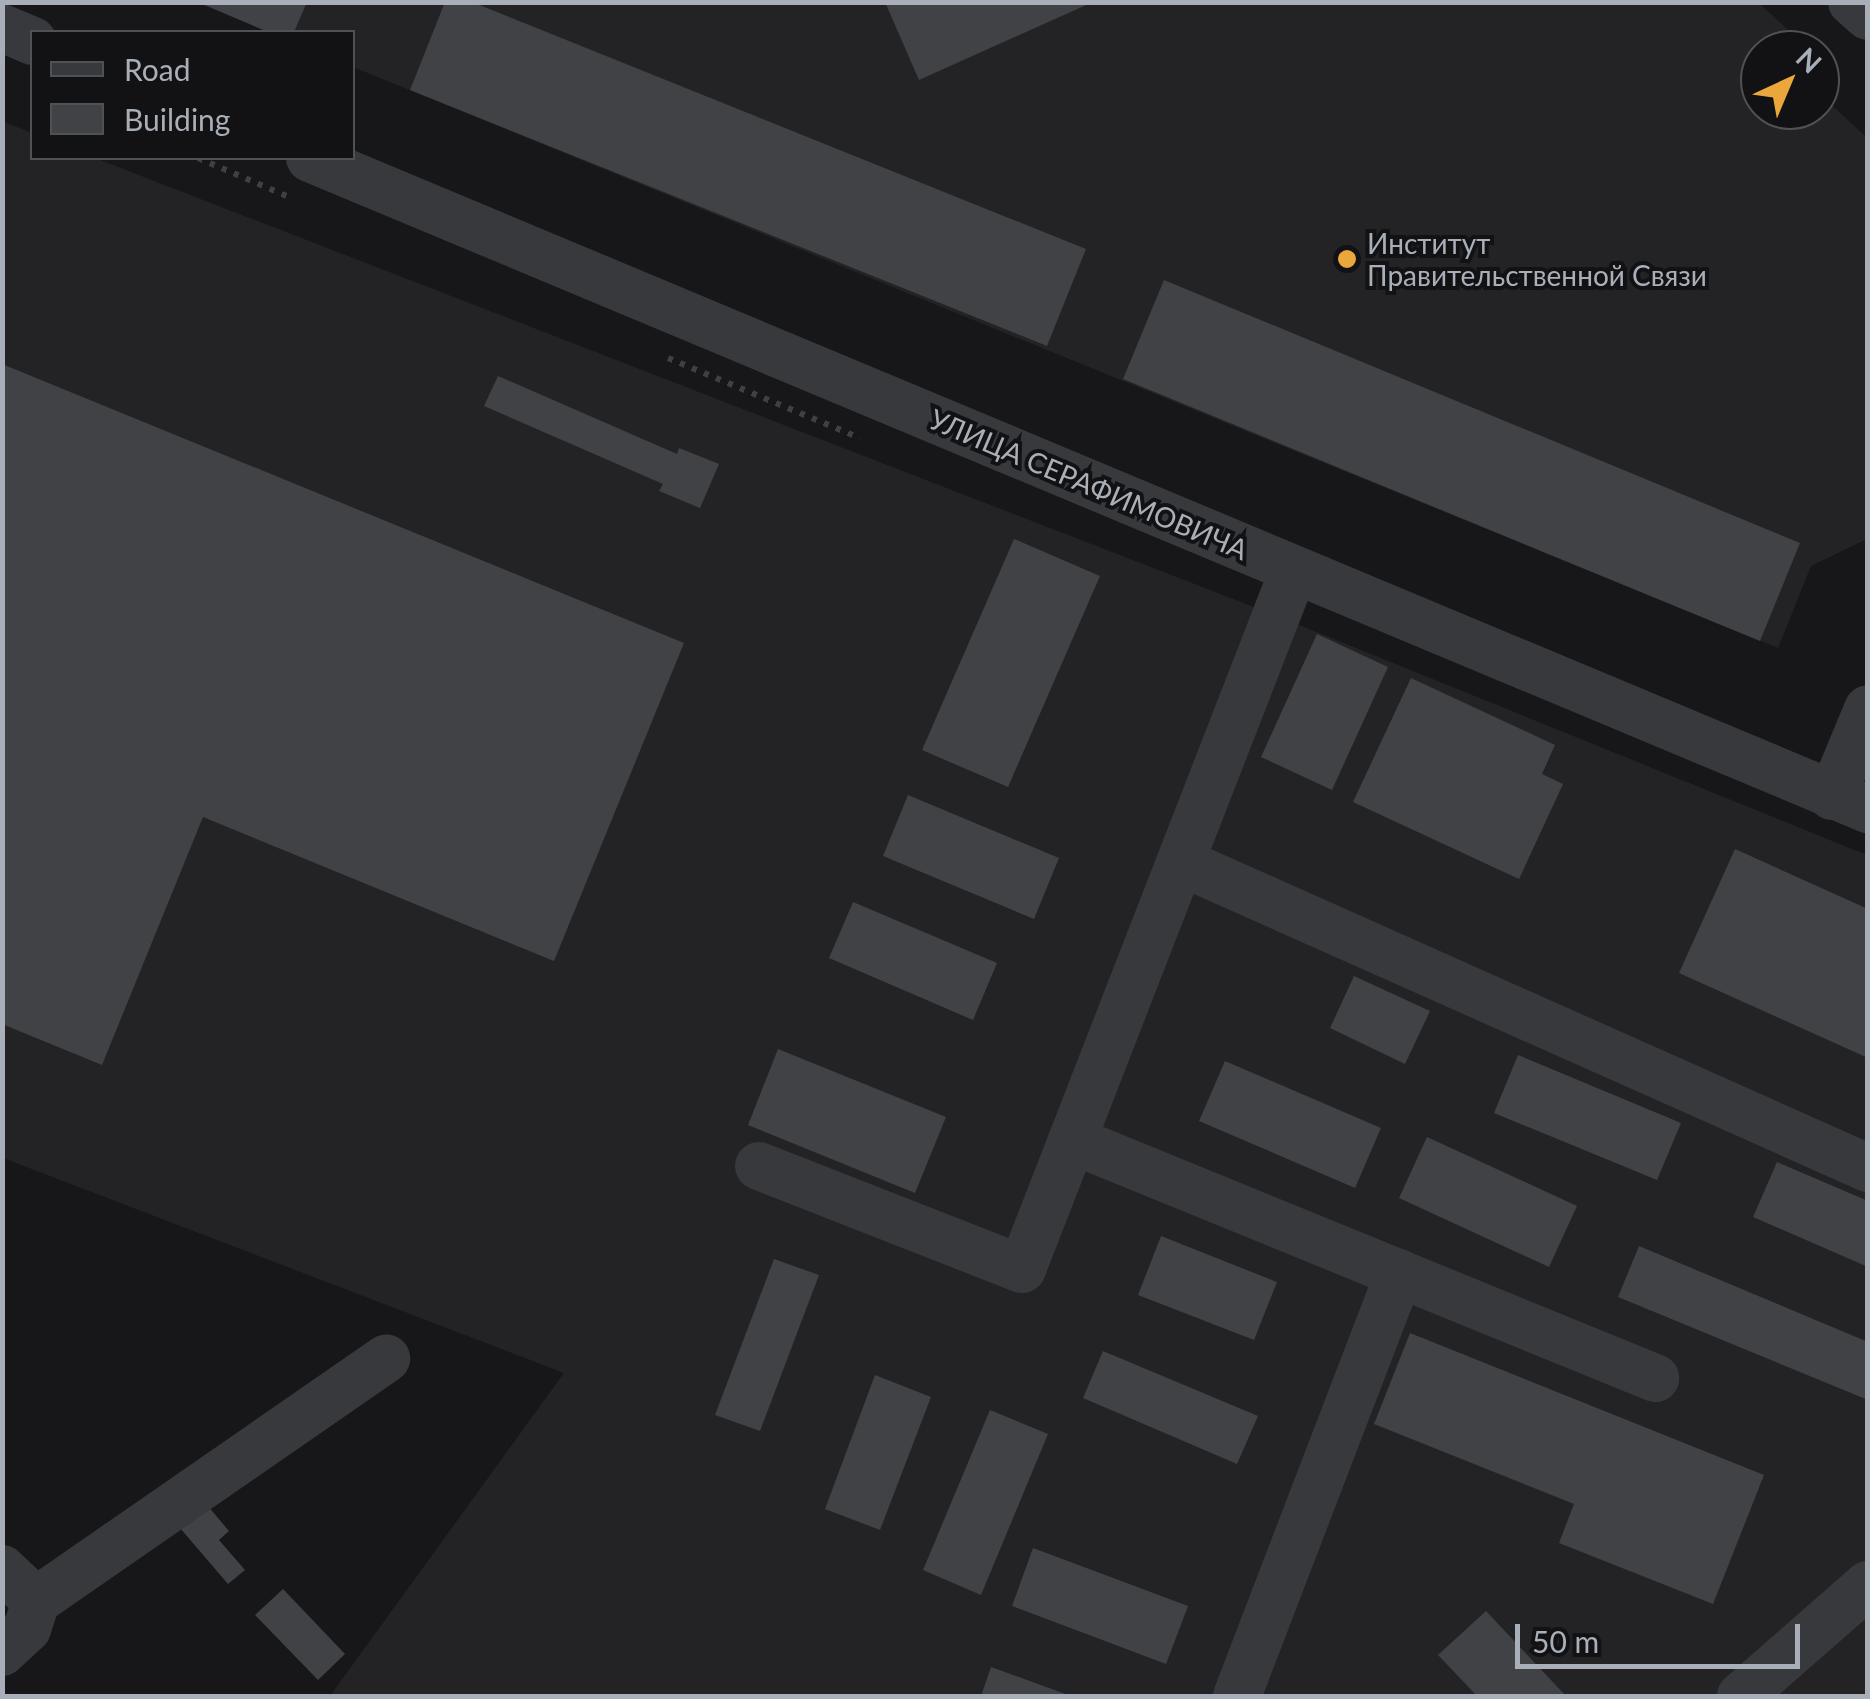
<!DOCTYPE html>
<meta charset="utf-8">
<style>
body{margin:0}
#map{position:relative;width:1870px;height:1699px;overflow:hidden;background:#171719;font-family:Lato,sans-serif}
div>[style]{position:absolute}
.built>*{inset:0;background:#232326}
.building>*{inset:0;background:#414246}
.path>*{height:6px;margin-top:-3px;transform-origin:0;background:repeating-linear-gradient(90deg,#3e4044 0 5px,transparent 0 13px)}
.minor>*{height:48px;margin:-24px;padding:0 24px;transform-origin:24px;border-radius:24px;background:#38393d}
.dots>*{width:28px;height:28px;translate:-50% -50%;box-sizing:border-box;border:5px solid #121214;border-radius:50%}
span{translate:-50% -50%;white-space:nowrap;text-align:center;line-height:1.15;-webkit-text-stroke:8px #121214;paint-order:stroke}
.poi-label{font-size:28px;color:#a9afb8}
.left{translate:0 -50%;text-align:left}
.street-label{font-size:28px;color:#a9afb8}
.frame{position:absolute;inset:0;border:5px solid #a9afb8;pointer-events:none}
.legend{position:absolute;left:30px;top:30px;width:325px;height:130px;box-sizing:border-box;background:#121214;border:2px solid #4e5156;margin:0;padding:12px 18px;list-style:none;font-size:30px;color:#a9afb8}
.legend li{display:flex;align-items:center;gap:20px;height:50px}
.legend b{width:50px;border:2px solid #4e5156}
.north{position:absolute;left:1740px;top:30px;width:100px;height:100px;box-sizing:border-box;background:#121214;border:2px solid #4e5156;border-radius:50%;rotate:44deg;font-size:28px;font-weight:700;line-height:40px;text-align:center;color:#a9afb8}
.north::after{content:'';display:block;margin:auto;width:35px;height:45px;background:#eba73c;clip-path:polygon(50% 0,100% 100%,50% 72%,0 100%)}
.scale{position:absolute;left:1515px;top:1624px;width:285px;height:45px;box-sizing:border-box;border:5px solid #a9afb8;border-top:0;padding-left:12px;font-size:30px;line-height:35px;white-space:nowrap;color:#a9afb8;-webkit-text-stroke:8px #121214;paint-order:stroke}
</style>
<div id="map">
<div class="built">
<i style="clip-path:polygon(198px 3px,1759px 3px,1798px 39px,1799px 50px,1760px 50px,1760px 110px,1820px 110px,1820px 94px,1867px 138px,1867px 539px,1811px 566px,1778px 648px,353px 67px,352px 32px,268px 32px)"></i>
<i style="clip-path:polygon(2px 121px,32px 133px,32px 158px,95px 158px,1277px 616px,1867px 855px,1867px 1696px,330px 1696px,564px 1373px,3px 1158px)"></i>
</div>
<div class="building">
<i style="clip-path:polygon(198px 2px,307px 2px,294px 32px,268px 32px)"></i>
<i style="clip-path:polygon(445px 2px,472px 2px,1086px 249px,1047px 346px,410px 90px)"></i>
<i style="clip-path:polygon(885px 2px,1093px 2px,919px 80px)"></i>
<i style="clip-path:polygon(1164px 280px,1800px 543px,1760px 641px,1123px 379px)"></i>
<i style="clip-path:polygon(2px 364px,684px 643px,554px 961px,203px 817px,102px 1065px,2px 1024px)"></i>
<i style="clip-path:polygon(498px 376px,677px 454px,679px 448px,719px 464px,700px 508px,659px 491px,663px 484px,484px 406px)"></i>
<i style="clip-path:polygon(1014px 539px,1100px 576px,1008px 787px,922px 750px)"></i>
<i style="clip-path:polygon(1317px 634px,1388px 667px,1332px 790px,1261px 757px)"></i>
<i style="clip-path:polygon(1411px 678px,1555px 745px,1542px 774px,1563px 784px,1519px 879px,1353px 802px)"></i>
<i style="clip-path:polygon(908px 795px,1059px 858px,1034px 919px,883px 856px)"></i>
<i style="clip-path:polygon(1735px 849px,1868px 909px,1868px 1058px,1679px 973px)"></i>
<i style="clip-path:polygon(853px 902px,997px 963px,973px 1020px,829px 958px)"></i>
<i style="clip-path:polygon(1354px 976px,1430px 1011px,1405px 1064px,1330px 1028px)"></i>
<i style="clip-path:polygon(778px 1049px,946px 1117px,915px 1193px,748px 1125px)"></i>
<i style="clip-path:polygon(1518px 1055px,1681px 1123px,1657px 1180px,1494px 1113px)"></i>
<i style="clip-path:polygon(1225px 1061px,1381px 1128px,1355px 1188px,1199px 1121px)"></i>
<i style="clip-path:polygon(1427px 1137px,1577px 1206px,1549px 1267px,1399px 1198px)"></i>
<i style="clip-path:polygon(1777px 1162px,1868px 1201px,1868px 1267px,1753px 1217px)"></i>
<i style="clip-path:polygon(1161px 1236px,1277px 1282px,1254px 1340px,1138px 1295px)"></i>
<i style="clip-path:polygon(1639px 1246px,1868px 1342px,1868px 1400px,1618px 1297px)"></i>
<i style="clip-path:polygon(774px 1259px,819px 1275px,760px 1431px,715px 1415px)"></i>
<i style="clip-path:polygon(1410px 1333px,1764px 1475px,1713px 1604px,1559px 1543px,1574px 1504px,1374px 1424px)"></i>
<i style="clip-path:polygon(1103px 1351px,1258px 1416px,1237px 1464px,1083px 1398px)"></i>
<i style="clip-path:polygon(875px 1375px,931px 1397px,880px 1530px,825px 1509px)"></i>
<i style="clip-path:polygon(990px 1410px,1048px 1434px,981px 1595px,923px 1570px)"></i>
<i style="clip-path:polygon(207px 1505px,229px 1531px,219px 1540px,245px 1570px,228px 1584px,180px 1528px)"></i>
<i style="clip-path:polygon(1033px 1548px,1188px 1606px,1166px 1664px,1012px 1606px)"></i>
<i style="clip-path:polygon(283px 1589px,345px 1654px,318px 1680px,255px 1615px)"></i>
<i style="clip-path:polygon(1486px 1611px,1566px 1696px,1477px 1696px,1438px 1655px)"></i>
<i style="clip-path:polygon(991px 1667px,1071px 1696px,981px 1696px)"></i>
</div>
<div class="path">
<i style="left:198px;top:158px;width:99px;rotate:23.2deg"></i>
<i style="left:668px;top:358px;width:208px;rotate:22.6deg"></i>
</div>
<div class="minor">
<i style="left:1852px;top:2px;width:21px;rotate:41deg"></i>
<i style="left:2px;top:28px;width:33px;rotate:23deg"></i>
<i style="left:310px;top:158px;width:1689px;rotate:22.68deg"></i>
<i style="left:1832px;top:796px;width:94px;rotate:-67.5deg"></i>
<i style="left:1181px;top:862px;width:752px;rotate:24.01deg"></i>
<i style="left:1072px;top:1140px;width:630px;rotate:22.21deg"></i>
<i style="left:759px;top:1166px;width:282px;rotate:21.4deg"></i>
<i style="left:1022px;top:1269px;width:750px;rotate:-68.74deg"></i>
<i style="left:2px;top:1569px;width:47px;rotate:43.3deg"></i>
<i style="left:2px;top:1652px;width:34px;rotate:-43deg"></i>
<i style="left:27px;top:1629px;width:29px;rotate:-72deg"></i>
<i style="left:36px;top:1601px;width:426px;rotate:-34.7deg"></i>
<i style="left:1237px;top:1696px;width:453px;rotate:-69deg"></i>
<i style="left:1741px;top:1696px;width:169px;rotate:-41.2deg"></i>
</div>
<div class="dots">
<i style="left:1347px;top:259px;background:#eba73c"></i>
</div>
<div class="poi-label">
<span class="left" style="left:1367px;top:259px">Институт<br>Правительственной Связи</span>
</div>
<div class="street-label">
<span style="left:1089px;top:484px;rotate:23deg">УЛИЦА СЕРАФИМОВИЧА</span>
</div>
<div class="frame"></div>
<ul class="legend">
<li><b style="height:12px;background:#38393d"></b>Road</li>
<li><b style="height:28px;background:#414246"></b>Building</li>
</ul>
<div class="north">N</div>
<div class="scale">50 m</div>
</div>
